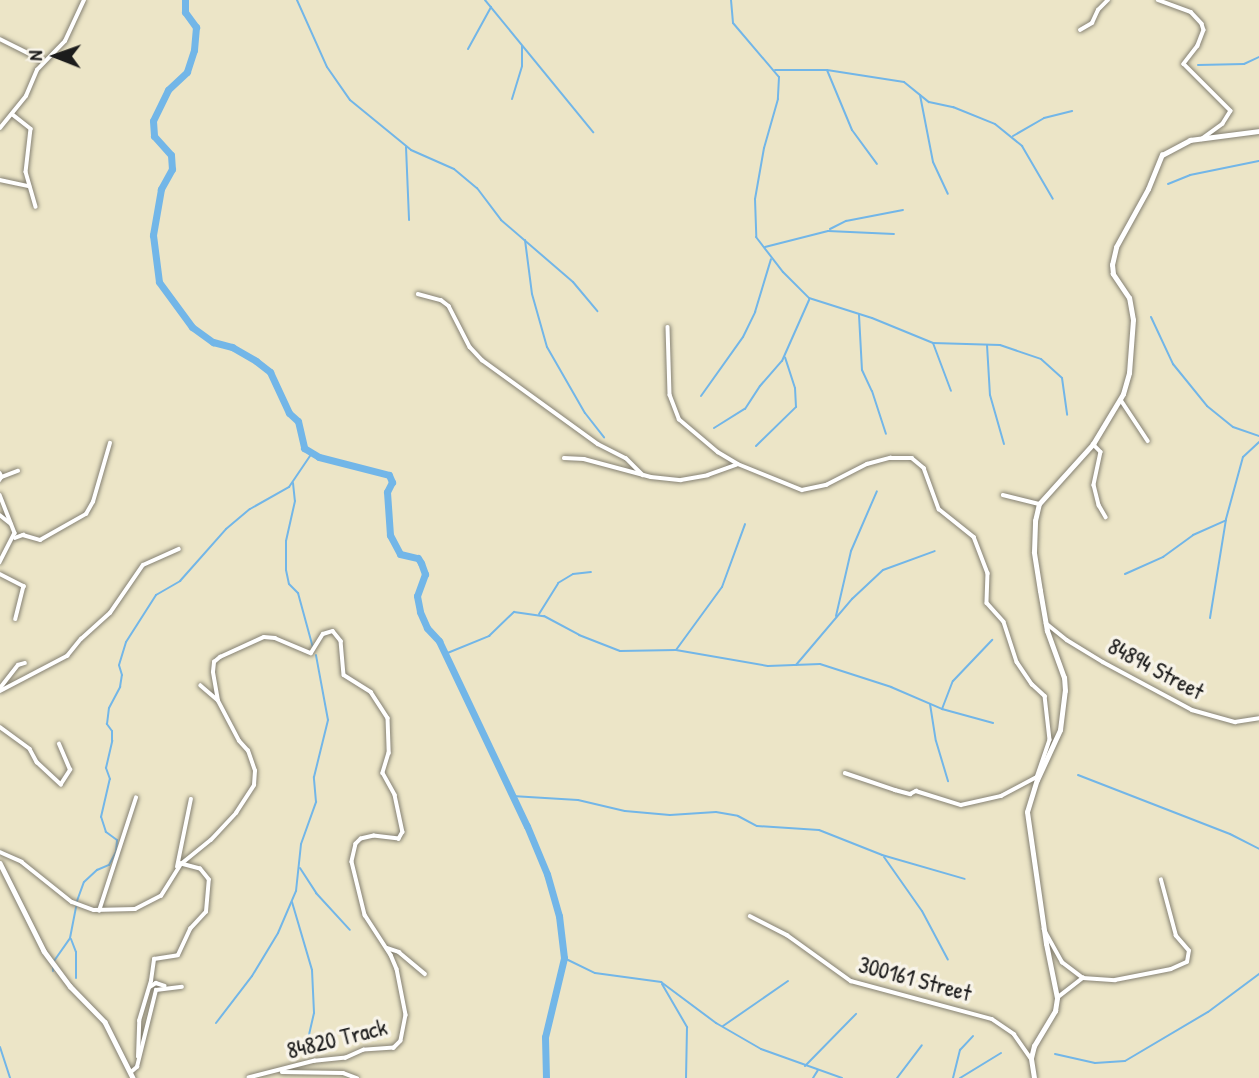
<!DOCTYPE html>
<style>
body{margin:0}
#map{position:relative;width:1259px;height:1078px;overflow:hidden;background:#ece5c7;font-family:"Patrick Hand",sans-serif}
div>[style]{position:absolute}
.stream>*{height:2px;margin:-1px;padding:0 1px;transform-origin:1px;border-radius:1px;background:#72b6e8}
.river>*{height:7px;margin:-3.5px;padding:0 3.5px;transform-origin:3.5px;border-radius:3.5px;background:#72b6e8}
.roads{filter:drop-shadow(0 0 2px #848072) drop-shadow(0 0 2px #848072)}
.minor>*{height:3.5px;margin:-1.75px;padding:0 1.75px;transform-origin:1.75px;border-radius:1.75px;background:#fff}
.tertiary>*{height:4.5px;margin:-2.25px;padding:0 2.25px;transform-origin:2.25px;border-radius:2.25px;background:#fff}
span{translate:-50% -50%;white-space:nowrap;text-align:center;line-height:1.15;-webkit-text-stroke:7px #f7f3e8;paint-order:stroke}
.street-label{font-size:23px;color:#1c1c1c}
.north{position:absolute;left:21px;top:21px;width:70px;height:70px;-webkit-text-stroke:5px #f7f3e8;paint-order:stroke;rotate:271deg;font-size:19px;font-weight:700;line-height:28px;text-align:center;color:#1c1c1c}
.north::after{content:'';display:block;margin:auto;width:24px;height:32px;background:#1c1c1c;clip-path:polygon(50% 0,100% 100%,50% 72%,0 100%)}
</style>
<div id="map">
<div class="stream">
<i style="left:297px;top:0;width:73px;rotate:65.9deg"></i>
<i style="left:327px;top:67px;width:40px;rotate:55.1deg"></i>
<i style="left:350px;top:100px;width:79px;rotate:39.3deg"></i>
<i style="left:411px;top:150px;width:47px;rotate:23.8deg"></i>
<i style="left:454px;top:169px;width:30px;rotate:40deg"></i>
<i style="left:477px;top:188px;width:40px;rotate:53deg"></i>
<i style="left:501px;top:220px;width:95px;rotate:40.7deg"></i>
<i style="left:573px;top:282px;width:38px;rotate:50deg"></i>
<i style="left:485px;top:0;width:171px;rotate:50.7deg"></i>
<i style="left:731px;top:0;width:23px;rotate:85deg"></i>
<i style="left:733px;top:23px;width:71px;rotate:49.6deg"></i>
<i style="left:779px;top:77px;width:22px;rotate:93deg"></i>
<i style="left:778px;top:99px;width:51px;rotate:105.9deg"></i>
<i style="left:764px;top:148px;width:52px;rotate:100deg"></i>
<i style="left:755px;top:199px;width:38px;rotate:88deg"></i>
<i style="left:756px;top:237px;width:44px;rotate:52.4deg"></i>
<i style="left:783px;top:272px;width:37px;rotate:45deg"></i>
<i style="left:809px;top:298px;width:66px;rotate:17.6deg"></i>
<i style="left:872px;top:318px;width:66px;rotate:22.3deg"></i>
<i style="left:933px;top:343px;width:67px;rotate:1.7deg"></i>
<i style="left:1000px;top:345px;width:43px;rotate:18.9deg"></i>
<i style="left:1041px;top:359px;width:28px;rotate:42deg"></i>
<i style="left:1062px;top:378px;width:37px;rotate:82deg"></i>
<i style="left:468px;top:49px;width:48px;rotate:-61.3deg"></i>
<i style="left:1198px;top:65px;width:46px;rotate:-1.2deg"></i>
<i style="left:1244px;top:64px;width:17px;rotate:-25deg"></i>
<i style="left:775px;top:70px;width:52px"></i>
<i style="left:827px;top:70px;width:78px;rotate:8.9deg"></i>
<i style="left:904px;top:82px;width:32px;rotate:39deg"></i>
<i style="left:929px;top:102px;width:25px;rotate:12deg"></i>
<i style="left:953px;top:107px;width:45px;rotate:22deg"></i>
<i style="left:995px;top:124px;width:35px;rotate:39deg"></i>
<i style="left:1022px;top:146px;width:61px;rotate:59.7deg"></i>
<i style="left:827px;top:70px;width:65px;rotate:67.4deg"></i>
<i style="left:852px;top:130px;width:42px;rotate:53.7deg"></i>
<i style="left:920px;top:95px;width:68px;rotate:79deg"></i>
<i style="left:933px;top:162px;width:35px;rotate:65deg"></i>
<i style="left:512px;top:99px;width:34px;rotate:-73deg"></i>
<i style="left:522px;top:66px;width:20px;rotate:-90deg"></i>
<i style="left:1013px;top:136px;width:36px;rotate:-30deg"></i>
<i style="left:1044px;top:118px;width:29px;rotate:-14deg"></i>
<i style="left:406px;top:147px;width:73px;rotate:87.6deg"></i>
<i style="left:1168px;top:184px;width:24px;rotate:-22deg"></i>
<i style="left:1190px;top:175px;width:70px;rotate:-11.5deg"></i>
<i style="left:830px;top:229px;width:18px;rotate:-27deg"></i>
<i style="left:846px;top:221px;width:58px;rotate:-10.9deg"></i>
<i style="left:525px;top:240px;width:54px;rotate:82.6deg"></i>
<i style="left:532px;top:294px;width:55px;rotate:74.2deg"></i>
<i style="left:547px;top:347px;width:76px;rotate:60.1deg"></i>
<i style="left:585px;top:413px;width:31px;rotate:52deg"></i>
<i style="left:765px;top:247px;width:65px;rotate:-14.3deg"></i>
<i style="left:828px;top:231px;width:66px;rotate:2.6deg"></i>
<i style="left:859px;top:315px;width:55px;rotate:86.9deg"></i>
<i style="left:862px;top:370px;width:23px;rotate:65deg"></i>
<i style="left:872px;top:391px;width:45px;rotate:72deg"></i>
<i style="left:1151px;top:317px;width:52px;rotate:64.9deg"></i>
<i style="left:1173px;top:364px;width:54px;rotate:51deg"></i>
<i style="left:1207px;top:406px;width:33px;rotate:39deg"></i>
<i style="left:1233px;top:427px;width:28px;rotate:19deg"></i>
<i style="left:933px;top:343px;width:51px;rotate:69.4deg"></i>
<i style="left:987px;top:345px;width:50px;rotate:86.6deg"></i>
<i style="left:990px;top:395px;width:51px;rotate:74.1deg"></i>
<i style="left:701px;top:396px;width:72px;rotate:-54.6deg"></i>
<i style="left:743px;top:337px;width:28px;rotate:-64deg"></i>
<i style="left:755px;top:312px;width:55px;rotate:-73.2deg"></i>
<i style="left:714px;top:428px;width:36px;rotate:-32deg"></i>
<i style="left:745px;top:409px;width:27px;rotate:-57deg"></i>
<i style="left:760px;top:386px;width:33px;rotate:-49deg"></i>
<i style="left:782px;top:361px;width:67px;rotate:-66.1deg"></i>
<i style="left:756px;top:446px;width:56px;rotate:-44.3deg"></i>
<i style="left:796px;top:407px;width:19px;rotate:-93deg"></i>
<i style="left:795px;top:388px;width:32px;rotate:-108deg"></i>
<i style="left:293px;top:483px;width:18px;rotate:84deg"></i>
<i style="left:295px;top:501px;width:41px;rotate:102.7deg"></i>
<i style="left:286px;top:541px;width:29px;rotate:90deg"></i>
<i style="left:286px;top:570px;width:14px;rotate:78deg"></i>
<i style="left:289px;top:584px;width:13px;rotate:45deg"></i>
<i style="left:298px;top:593px;width:57px;rotate:74.7deg"></i>
<i style="left:1125px;top:574px;width:42px;rotate:-24.1deg"></i>
<i style="left:1163px;top:557px;width:37px;rotate:-36deg"></i>
<i style="left:1193px;top:535px;width:36px;rotate:-24deg"></i>
<i style="left:539px;top:614px;width:36px;rotate:-58deg"></i>
<i style="left:558px;top:583px;width:17px;rotate:-31deg"></i>
<i style="left:573px;top:574px;width:18px;rotate:-6deg"></i>
<i style="left:836px;top:616px;width:67px;rotate:-77deg"></i>
<i style="left:851px;top:551px;width:65px;rotate:-66.6deg"></i>
<i style="left:1210px;top:618px;width:100px;rotate:-80.8deg"></i>
<i style="left:1226px;top:519px;width:64px;rotate:-74.7deg"></i>
<i style="left:1243px;top:457px;width:22px;rotate:-43deg"></i>
<i style="left:676px;top:650px;width:78px;rotate:-53.9deg"></i>
<i style="left:722px;top:587px;width:67px;rotate:-69.9deg"></i>
<i style="left:445px;top:654px;width:48px;rotate:-22.2deg"></i>
<i style="left:489px;top:636px;width:35px;rotate:-44deg"></i>
<i style="left:514px;top:612px;width:30px;rotate:8deg"></i>
<i style="left:544px;top:616px;width:40px;rotate:28deg"></i>
<i style="left:579px;top:635px;width:44px;rotate:21.3deg"></i>
<i style="left:620px;top:651px;width:56px;rotate:-1deg"></i>
<i style="left:676px;top:650px;width:93px;rotate:9.9deg"></i>
<i style="left:768px;top:666px;width:52px;rotate:-2.2deg"></i>
<i style="left:820px;top:664px;width:75px;rotate:17.9deg"></i>
<i style="left:891px;top:687px;width:56px;rotate:23.3deg"></i>
<i style="left:942px;top:709px;width:53px;rotate:15.4deg"></i>
<i style="left:796px;top:665px;width:87px;rotate:-49.7deg"></i>
<i style="left:852px;top:599px;width:42px;rotate:-43.1deg"></i>
<i style="left:883px;top:570px;width:55px;rotate:-20.1deg"></i>
<i style="left:930px;top:704px;width:37px;rotate:81deg"></i>
<i style="left:936px;top:741px;width:42px;rotate:73.3deg"></i>
<i style="left:942px;top:709px;width:30px;rotate:-69deg"></i>
<i style="left:953px;top:681px;width:57px;rotate:-46.4deg"></i>
<i style="left:1078px;top:775px;width:163px;rotate:21.2deg"></i>
<i style="left:1230px;top:834px;width:33px;rotate:27deg"></i>
<i style="left:512px;top:796px;width:66px;rotate:3.5deg"></i>
<i style="left:578px;top:800px;width:48px;rotate:13.2deg"></i>
<i style="left:625px;top:811px;width:45px;rotate:5.1deg"></i>
<i style="left:670px;top:815px;width:46px;rotate:-3.7deg"></i>
<i style="left:716px;top:812px;width:22px;rotate:10deg"></i>
<i style="left:738px;top:816px;width:21px;rotate:28deg"></i>
<i style="left:757px;top:826px;width:62px;rotate:3.7deg"></i>
<i style="left:819px;top:830px;width:68px;rotate:21.6deg"></i>
<i style="left:882px;top:855px;width:86px;rotate:16.1deg"></i>
<i style="left:884px;top:857px;width:66px;rotate:54.9deg"></i>
<i style="left:922px;top:911px;width:55px;rotate:62deg"></i>
<i style="left:300px;top:868px;width:30px;rotate:57deg"></i>
<i style="left:316px;top:893px;width:50px;rotate:47.4deg"></i>
<i style="left:77px;top:901px;width:20px;rotate:-70deg"></i>
<i style="left:84px;top:882px;width:18px;rotate:-43deg"></i>
<i style="left:97px;top:870px;width:13px;rotate:-23deg"></i>
<i style="left:109px;top:865px;width:15px;rotate:-62deg"></i>
<i style="left:116px;top:852px;width:12px;rotate:-85deg"></i>
<i style="left:117px;top:840px;width:14px;rotate:-144deg"></i>
<i style="left:106px;top:832px;width:16px;rotate:-108deg"></i>
<i style="left:101px;top:817px;width:39px;rotate:-77deg"></i>
<i style="left:110px;top:779px;width:12px;rotate:-110deg"></i>
<i style="left:106px;top:768px;width:28px;rotate:-77deg"></i>
<i style="left:112px;top:741px;width:10px;rotate:-90deg"></i>
<i style="left:112px;top:731px;width:9px;rotate:-126deg"></i>
<i style="left:107px;top:724px;width:16px;rotate:-83deg"></i>
<i style="left:109px;top:708px;width:24px;rotate:-62deg"></i>
<i style="left:120px;top:687px;width:12px;rotate:-81deg"></i>
<i style="left:122px;top:675px;width:10px;rotate:-107deg"></i>
<i style="left:119px;top:665px;width:24px;rotate:-73deg"></i>
<i style="left:126px;top:642px;width:56px;rotate:-57.4deg"></i>
<i style="left:156px;top:595px;width:28px;rotate:-30deg"></i>
<i style="left:180px;top:581px;width:69px;rotate:-48.5deg"></i>
<i style="left:226px;top:529px;width:31px;rotate:-40deg"></i>
<i style="left:250px;top:509px;width:45px;rotate:-29.4deg"></i>
<i style="left:289px;top:487px;width:41px;rotate:-55.9deg"></i>
<i style="left:292px;top:902px;width:71px;rotate:73.6deg"></i>
<i style="left:312px;top:970px;width:43px;rotate:87.3deg"></i>
<i style="left:314px;top:1013px;width:32px;rotate:103deg"></i>
<i style="left:71px;top:939px;width:14px;rotate:69deg"></i>
<i style="left:76px;top:952px;width:26px;rotate:90deg"></i>
<i style="left:564px;top:958px;width:34px;rotate:26deg"></i>
<i style="left:595px;top:973px;width:67px;rotate:7.8deg"></i>
<i style="left:661px;top:982px;width:69px;rotate:36.7deg"></i>
<i style="left:716px;top:1023px;width:52px;rotate:30deg"></i>
<i style="left:761px;top:1049px;width:86px;rotate:19.7deg"></i>
<i style="left:54px;top:961px;width:28px;rotate:-55deg"></i>
<i style="left:70px;top:938px;width:33px;rotate:-79deg"></i>
<i style="left:53px;top:971px;width:3px;rotate:-90deg"></i>
<i style="left:662px;top:984px;width:50px;rotate:59.8deg"></i>
<i style="left:687px;top:1027px;width:51px;rotate:91.1deg"></i>
<i style="left:216px;top:1023px;width:59px;rotate:-52.5deg"></i>
<i style="left:252px;top:976px;width:50px;rotate:-58.8deg"></i>
<i style="left:278px;top:933px;width:46px;rotate:-66.8deg"></i>
<i style="left:296px;top:891px;width:47px;rotate:-83.9deg"></i>
<i style="left:301px;top:844px;width:45px;rotate:-70.3deg"></i>
<i style="left:316px;top:802px;width:25px;rotate:-95deg"></i>
<i style="left:314px;top:777px;width:59px;rotate:-76.2deg"></i>
<i style="left:328px;top:720px;width:66px;rotate:-100.5deg"></i>
<i style="left:723px;top:1026px;width:79px;rotate:-34.7deg"></i>
<i style="left:0;top:1047px;width:33px;rotate:72deg"></i>
<i style="left:1055px;top:1054px;width:41px;rotate:12.7deg"></i>
<i style="left:1095px;top:1063px;width:30px;rotate:-4deg"></i>
<i style="left:1125px;top:1061px;width:96px;rotate:-30.6deg"></i>
<i style="left:1208px;top:1012px;width:64px;rotate:-36.7deg"></i>
<i style="left:805px;top:1066px;width:73px;rotate:-45.6deg"></i>
<i style="left:813px;top:1078px;width:9px;rotate:-58deg"></i>
<i style="left:897px;top:1078px;width:41px;rotate:-52.9deg"></i>
<i style="left:953px;top:1078px;width:29px;rotate:-76deg"></i>
<i style="left:960px;top:1050px;width:19px;rotate:-47deg"></i>
<i style="left:960px;top:1078px;width:48px;rotate:-31.4deg"></i>
</div>
<div class="river">
<i style="left:185px;top:0;width:12px;rotate:90deg"></i>
<i style="left:185px;top:12px;width:19px;rotate:54deg"></i>
<i style="left:196px;top:27px;width:23px;rotate:95deg"></i>
<i style="left:194px;top:50px;width:23px;rotate:108deg"></i>
<i style="left:187px;top:72px;width:26px;rotate:137deg"></i>
<i style="left:168px;top:90px;width:34px;rotate:116deg"></i>
<i style="left:153px;top:121px;width:15px;rotate:86deg"></i>
<i style="left:154px;top:136px;width:25px;rotate:48deg"></i>
<i style="left:171px;top:155px;width:14px;rotate:86deg"></i>
<i style="left:172px;top:169px;width:23px;rotate:119deg"></i>
<i style="left:161px;top:189px;width:47px;rotate:99.9deg"></i>
<i style="left:153px;top:235px;width:47px;rotate:82.7deg"></i>
<i style="left:159px;top:282px;width:56px;rotate:53.7deg"></i>
<i style="left:192px;top:327px;width:26px;rotate:36deg"></i>
<i style="left:213px;top:342px;width:20px;rotate:15deg"></i>
<i style="left:232px;top:347px;width:28px;rotate:30deg"></i>
<i style="left:256px;top:361px;width:18px;rotate:38deg"></i>
<i style="left:270px;top:372px;width:45px;rotate:65.1deg"></i>
<i style="left:289px;top:413px;width:12px;rotate:42deg"></i>
<i style="left:298px;top:421px;width:28px;rotate:77deg"></i>
<i style="left:304px;top:448px;width:17px;rotate:31deg"></i>
<i style="left:319px;top:457px;width:72px;rotate:14.4deg"></i>
<i style="left:389px;top:475px;width:8px;rotate:67deg"></i>
<i style="left:392px;top:482px;width:11px;rotate:117deg"></i>
<i style="left:387px;top:492px;width:43px;rotate:86deg"></i>
<i style="left:390px;top:535px;width:21px;rotate:62deg"></i>
<i style="left:400px;top:554px;width:18px;rotate:13deg"></i>
<i style="left:418px;top:558px;width:6px;rotate:59deg"></i>
<i style="left:421px;top:563px;width:12px;rotate:70deg"></i>
<i style="left:425px;top:574px;width:23px;rotate:110deg"></i>
<i style="left:417px;top:596px;width:16px;rotate:79deg"></i>
<i style="left:420px;top:612px;width:17px;rotate:66deg"></i>
<i style="left:427px;top:628px;width:18px;rotate:47deg"></i>
<i style="left:439px;top:641px;width:205px;rotate:64.6deg"></i>
<i style="left:527px;top:826px;width:52px;rotate:67.4deg"></i>
<i style="left:547px;top:874px;width:44px;rotate:74.1deg"></i>
<i style="left:559px;top:916px;width:42px;rotate:83.2deg"></i>
<i style="left:564px;top:958px;width:81px;rotate:103.5deg"></i>
<i style="left:545px;top:1037px;width:41px;rotate:88.6deg"></i>
</div>
<div class="roads">
<div class="minor">
<i style="left:1158px;top:0;width:35px;rotate:20deg"></i>
<i style="left:1191px;top:12px;width:16px;rotate:47deg"></i>
<i style="left:1202px;top:24px;width:6px;rotate:72deg"></i>
<i style="left:1204px;top:30px;width:17px;rotate:111deg"></i>
<i style="left:1198px;top:46px;width:23px;rotate:128deg"></i>
<i style="left:1184px;top:64px;width:66px;rotate:45deg"></i>
<i style="left:1231px;top:111px;width:15px;rotate:122deg"></i>
<i style="left:1223px;top:124px;width:26px;rotate:144deg"></i>
<i style="left:1080px;top:30px;width:14px;rotate:-30deg"></i>
<i style="left:1092px;top:23px;width:14px;rotate:-65deg"></i>
<i style="left:1098px;top:10px;width:14px;rotate:-45deg"></i>
<i style="left:0;top:39px;width:49px;rotate:26.6deg"></i>
<i style="left:12px;top:114px;width:24px;rotate:38deg"></i>
<i style="left:31px;top:129px;width:43px;rotate:96.6deg"></i>
<i style="left:26px;top:172px;width:36px;rotate:74deg"></i>
<i style="left:0;top:128px;width:41px;rotate:-50.9deg"></i>
<i style="left:26px;top:96px;width:28px;rotate:-67deg"></i>
<i style="left:37px;top:70px;width:40px;rotate:-46deg"></i>
<i style="left:65px;top:41px;width:45px;rotate:-65.1deg"></i>
<i style="left:0;top:180px;width:30px;rotate:12deg"></i>
<i style="left:418px;top:294px;width:24px;rotate:15deg"></i>
<i style="left:441px;top:300px;width:10px;rotate:37deg"></i>
<i style="left:449px;top:306px;width:46px;rotate:62.9deg"></i>
<i style="left:470px;top:347px;width:18px;rotate:47deg"></i>
<i style="left:482px;top:360px;width:143px;rotate:35.9deg"></i>
<i style="left:598px;top:444px;width:31px;rotate:27deg"></i>
<i style="left:626px;top:458px;width:24px;rotate:45deg"></i>
<i style="left:668px;top:327px;width:68px;rotate:88.3deg"></i>
<i style="left:670px;top:395px;width:26px;rotate:69deg"></i>
<i style="left:679px;top:419px;width:51px;rotate:40.2deg"></i>
<i style="left:718px;top:452px;width:23px;rotate:31deg"></i>
<i style="left:738px;top:464px;width:69px;rotate:22.1deg"></i>
<i style="left:802px;top:490px;width:25px;rotate:-12deg"></i>
<i style="left:826px;top:485px;width:46px;rotate:-27.1deg"></i>
<i style="left:867px;top:464px;width:24px;rotate:-15deg"></i>
<i style="left:890px;top:458px;width:22px"></i>
<i style="left:912px;top:458px;width:16px;rotate:40deg"></i>
<i style="left:924px;top:468px;width:44px;rotate:69.9deg"></i>
<i style="left:939px;top:509px;width:45px;rotate:38.7deg"></i>
<i style="left:974px;top:537px;width:39px;rotate:69deg"></i>
<i style="left:988px;top:573px;width:30px;rotate:92deg"></i>
<i style="left:987px;top:603px;width:25px;rotate:48deg"></i>
<i style="left:1004px;top:622px;width:42px;rotate:72deg"></i>
<i style="left:1017px;top:662px;width:27px;rotate:56deg"></i>
<i style="left:1032px;top:684px;width:18px;rotate:43deg"></i>
<i style="left:1045px;top:696px;width:44px;rotate:83.5deg"></i>
<i style="left:1050px;top:740px;width:40px;rotate:108.9deg"></i>
<i style="left:1121px;top:400px;width:49px;rotate:56.6deg"></i>
<i style="left:1093px;top:444px;width:11px;rotate:45deg"></i>
<i style="left:1101px;top:452px;width:34px;rotate:102deg"></i>
<i style="left:1094px;top:485px;width:21px;rotate:76deg"></i>
<i style="left:1099px;top:505px;width:14px;rotate:60deg"></i>
<i style="left:564px;top:458px;width:20px;rotate:3deg"></i>
<i style="left:584px;top:459px;width:69px;rotate:15deg"></i>
<i style="left:651px;top:477px;width:30px;rotate:6deg"></i>
<i style="left:681px;top:480px;width:27px;rotate:-10deg"></i>
<i style="left:708px;top:475px;width:30px;rotate:-20deg"></i>
<i style="left:0;top:473px;width:4px;rotate:63deg"></i>
<i style="left:2px;top:477px;width:4px;rotate:124deg"></i>
<i style="left:2px;top:477px;width:17px;rotate:-21deg"></i>
<i style="left:0;top:495px;width:41px;rotate:68.5deg"></i>
<i style="left:15px;top:533px;width:33px;rotate:117deg"></i>
<i style="left:1003px;top:495px;width:37px;rotate:14deg"></i>
<i style="left:0;top:515px;width:14px;rotate:39deg"></i>
<i style="left:15px;top:538px;width:9px;rotate:-21deg"></i>
<i style="left:23px;top:535px;width:18px;rotate:16deg"></i>
<i style="left:40px;top:540px;width:53px;rotate:-29.5deg"></i>
<i style="left:86px;top:514px;width:14px;rotate:-60deg"></i>
<i style="left:93px;top:502px;width:61px;rotate:-73.9deg"></i>
<i style="left:0;top:574px;width:27px;rotate:27deg"></i>
<i style="left:24px;top:586px;width:34px;rotate:104deg"></i>
<i style="left:1046px;top:623px;width:27px;rotate:39deg"></i>
<i style="left:1067px;top:640px;width:42px;rotate:31.4deg"></i>
<i style="left:1103px;top:662px;width:101px;rotate:28.3deg"></i>
<i style="left:1192px;top:710px;width:45px;rotate:15.6deg"></i>
<i style="left:1235px;top:722px;width:24px;rotate:-9deg"></i>
<i style="left:0;top:688px;width:29px;rotate:-52deg"></i>
<i style="left:18px;top:665px;width:7px;rotate:-16deg"></i>
<i style="left:0;top:691px;width:76px;rotate:-27.6deg"></i>
<i style="left:67px;top:656px;width:22px;rotate:-51deg"></i>
<i style="left:81px;top:639px;width:39px;rotate:-42deg"></i>
<i style="left:110px;top:613px;width:58px;rotate:-55.5deg"></i>
<i style="left:143px;top:565px;width:39px;rotate:-24deg"></i>
<i style="left:218px;top:701px;width:29px;rotate:-100deg"></i>
<i style="left:213px;top:672px;width:10px;rotate:-84deg"></i>
<i style="left:214px;top:662px;width:8px;rotate:-40deg"></i>
<i style="left:220px;top:657px;width:48px;rotate:-24.4deg"></i>
<i style="left:264px;top:637px;width:11px;rotate:5deg"></i>
<i style="left:275px;top:638px;width:39px;rotate:23deg"></i>
<i style="left:311px;top:653px;width:22px;rotate:-58deg"></i>
<i style="left:323px;top:634px;width:10px;rotate:-17deg"></i>
<i style="left:333px;top:631px;width:13px;rotate:51deg"></i>
<i style="left:341px;top:641px;width:34px;rotate:85deg"></i>
<i style="left:344px;top:675px;width:32px;rotate:32deg"></i>
<i style="left:371px;top:692px;width:31px;rotate:57deg"></i>
<i style="left:388px;top:718px;width:35px;rotate:88deg"></i>
<i style="left:389px;top:753px;width:21px;rotate:107deg"></i>
<i style="left:383px;top:773px;width:25px;rotate:61deg"></i>
<i style="left:395px;top:795px;width:38px;rotate:78deg"></i>
<i style="left:403px;top:832px;width:8px;rotate:120deg"></i>
<i style="left:399px;top:839px;width:25px;rotate:-173deg"></i>
<i style="left:374px;top:836px;width:13px;rotate:167deg"></i>
<i style="left:361px;top:839px;width:7px;rotate:135deg"></i>
<i style="left:356px;top:844px;width:18px;rotate:103deg"></i>
<i style="left:352px;top:862px;width:55px;rotate:76.2deg"></i>
<i style="left:365px;top:915px;width:48px;rotate:57deg"></i>
<i style="left:391px;top:955px;width:15px;rotate:67deg"></i>
<i style="left:397px;top:969px;width:47px;rotate:78.9deg"></i>
<i style="left:406px;top:1015px;width:26px;rotate:101deg"></i>
<i style="left:401px;top:1041px;width:10px;rotate:135deg"></i>
<i style="left:394px;top:1048px;width:30px;rotate:176deg"></i>
<i style="left:364px;top:1050px;width:20px;rotate:156deg"></i>
<i style="left:346px;top:1058px;width:31px;rotate:174deg"></i>
<i style="left:315px;top:1061px;width:68px;rotate:165.6deg"></i>
<i style="left:0;top:727px;width:37px;rotate:36deg"></i>
<i style="left:30px;top:749px;width:15px;rotate:62deg"></i>
<i style="left:37px;top:762px;width:33px;rotate:43deg"></i>
<i style="left:61px;top:784px;width:17px;rotate:-57deg"></i>
<i style="left:70px;top:770px;width:28px;rotate:-113deg"></i>
<i style="left:845px;top:773px;width:53px;rotate:18.8deg"></i>
<i style="left:895px;top:790px;width:16px;rotate:15deg"></i>
<i style="left:910px;top:794px;width:7px;rotate:-27deg"></i>
<i style="left:916px;top:791px;width:47px;rotate:17.3deg"></i>
<i style="left:961px;top:805px;width:41px;rotate:-12.7deg"></i>
<i style="left:1001px;top:796px;width:40px;rotate:-28deg"></i>
<i style="left:0;top:852px;width:24px;rotate:24deg"></i>
<i style="left:22px;top:862px;width:64px;rotate:38.7deg"></i>
<i style="left:72px;top:902px;width:23px;rotate:20deg"></i>
<i style="left:94px;top:910px;width:41px;rotate:-1.4deg"></i>
<i style="left:135px;top:909px;width:29px;rotate:-27deg"></i>
<i style="left:161px;top:896px;width:38px;rotate:-58deg"></i>
<i style="left:181px;top:864px;width:38px;rotate:-39deg"></i>
<i style="left:211px;top:840px;width:37px;rotate:-47deg"></i>
<i style="left:236px;top:813px;width:33px;rotate:-57deg"></i>
<i style="left:254px;top:785px;width:14px;rotate:-86deg"></i>
<i style="left:255px;top:771px;width:21px;rotate:-109deg"></i>
<i style="left:248px;top:751px;width:13px;rotate:-132deg"></i>
<i style="left:239px;top:741px;width:45px;rotate:-117.7deg"></i>
<i style="left:218px;top:701px;width:23px;rotate:-139deg"></i>
<i style="left:177px;top:867px;width:69px;rotate:-78.4deg"></i>
<i style="left:99px;top:911px;width:119px;rotate:-71.9deg"></i>
<i style="left:750px;top:916px;width:42px;rotate:27.2deg"></i>
<i style="left:787px;top:935px;width:79px;rotate:35.7deg"></i>
<i style="left:851px;top:981px;width:146px;rotate:15.1deg"></i>
<i style="left:992px;top:1019px;width:27px;rotate:34deg"></i>
<i style="left:1014px;top:1034px;width:29px;rotate:55deg"></i>
<i style="left:1044px;top:929px;width:38px;rotate:61deg"></i>
<i style="left:1062px;top:962px;width:26px;rotate:37deg"></i>
<i style="left:387px;top:948px;width:13px;rotate:18deg"></i>
<i style="left:399px;top:952px;width:34px;rotate:40deg"></i>
<i style="left:150px;top:987px;width:7px;rotate:-34deg"></i>
<i style="left:156px;top:983px;width:9px;rotate:18deg"></i>
<i style="left:1057px;top:998px;width:33px;rotate:-38deg"></i>
<i style="left:1083px;top:978px;width:32px;rotate:4deg"></i>
<i style="left:1115px;top:980px;width:57px;rotate:-11.1deg"></i>
<i style="left:1171px;top:969px;width:17px;rotate:-24deg"></i>
<i style="left:1187px;top:962px;width:11px;rotate:-80deg"></i>
<i style="left:1189px;top:951px;width:20px;rotate:-131deg"></i>
<i style="left:1176px;top:936px;width:58px;rotate:-105deg"></i>
<i style="left:138px;top:1057px;width:36px;rotate:-88deg"></i>
<i style="left:139px;top:1021px;width:42px;rotate:-73.3deg"></i>
<i style="left:151px;top:981px;width:22px;rotate:-82deg"></i>
<i style="left:154px;top:959px;width:24px;rotate:-9deg"></i>
<i style="left:178px;top:955px;width:29px;rotate:-65deg"></i>
<i style="left:190px;top:929px;width:23px;rotate:-47deg"></i>
<i style="left:206px;top:912px;width:32px;rotate:-85deg"></i>
<i style="left:209px;top:880px;width:14px;rotate:-129deg"></i>
<i style="left:200px;top:869px;width:20px;rotate:-165deg"></i>
<i style="left:131px;top:1072px;width:8px;rotate:-40deg"></i>
<i style="left:137px;top:1067px;width:79px;rotate:-76.1deg"></i>
<i style="left:156px;top:990px;width:26px;rotate:-7deg"></i>
<i style="left:282px;top:1072px;width:61px;rotate:0.9deg"></i>
<i style="left:343px;top:1073px;width:15px;rotate:20deg"></i>
</div>
<div class="tertiary">
<i style="left:0;top:863px;width:98px;rotate:63.4deg"></i>
<i style="left:44px;top:951px;width:44px;rotate:53.4deg"></i>
<i style="left:70px;top:986px;width:50px;rotate:45.8deg"></i>
<i style="left:105px;top:1022px;width:63px;rotate:63.4deg"></i>
<i style="left:1034px;top:1078px;width:20px;rotate:-99deg"></i>
<i style="left:1031px;top:1058px;width:12px;rotate:-76deg"></i>
<i style="left:1034px;top:1046px;width:41px;rotate:-59deg"></i>
<i style="left:1055px;top:1011px;width:13px;rotate:-81deg"></i>
<i style="left:1057px;top:998px;width:55px;rotate:-101.5deg"></i>
<i style="left:1046px;top:944px;width:133px;rotate:-98.2deg"></i>
<i style="left:1027px;top:812px;width:34px;rotate:-73deg"></i>
<i style="left:1037px;top:780px;width:55px;rotate:-65.3deg"></i>
<i style="left:1060px;top:730px;width:39px;rotate:-83deg"></i>
<i style="left:1065px;top:691px;width:13px;rotate:-94deg"></i>
<i style="left:1064px;top:678px;width:50px;rotate:-109.9deg"></i>
<i style="left:1047px;top:631px;width:41px;rotate:-99.9deg"></i>
<i style="left:1040px;top:591px;width:39px;rotate:-99deg"></i>
<i style="left:1034px;top:552px;width:31px;rotate:-88deg"></i>
<i style="left:1035px;top:521px;width:17px;rotate:-77deg"></i>
<i style="left:1039px;top:504px;width:81px;rotate:-48deg"></i>
<i style="left:1093px;top:444px;width:58px;rotate:-59deg"></i>
<i style="left:1123px;top:394px;width:22px;rotate:-74deg"></i>
<i style="left:1129px;top:373px;width:53px;rotate:-85.7deg"></i>
<i style="left:1133px;top:320px;width:22px;rotate:-100deg"></i>
<i style="left:1129px;top:298px;width:29px;rotate:-124deg"></i>
<i style="left:1113px;top:274px;width:9px;rotate:-96deg"></i>
<i style="left:1112px;top:265px;width:18px;rotate:-77deg"></i>
<i style="left:1116px;top:247px;width:66px;rotate:-61.1deg"></i>
<i style="left:1148px;top:189px;width:37px;rotate:-68deg"></i>
<i style="left:1162px;top:155px;width:32px;rotate:-28deg"></i>
<i style="left:1190px;top:140px;width:70px;rotate:-7.4deg"></i>
</div>
</div>
<div class="street-label">
<span style="left:1156px;top:669px;rotate:28deg">84894 Street</span>
<span style="left:915px;top:979px;rotate:15deg">300161 Street</span>
<span style="left:337px;top:1039px;rotate:-14deg">84820 Track</span>
</div>
<div class="north">N</div>
</div>
